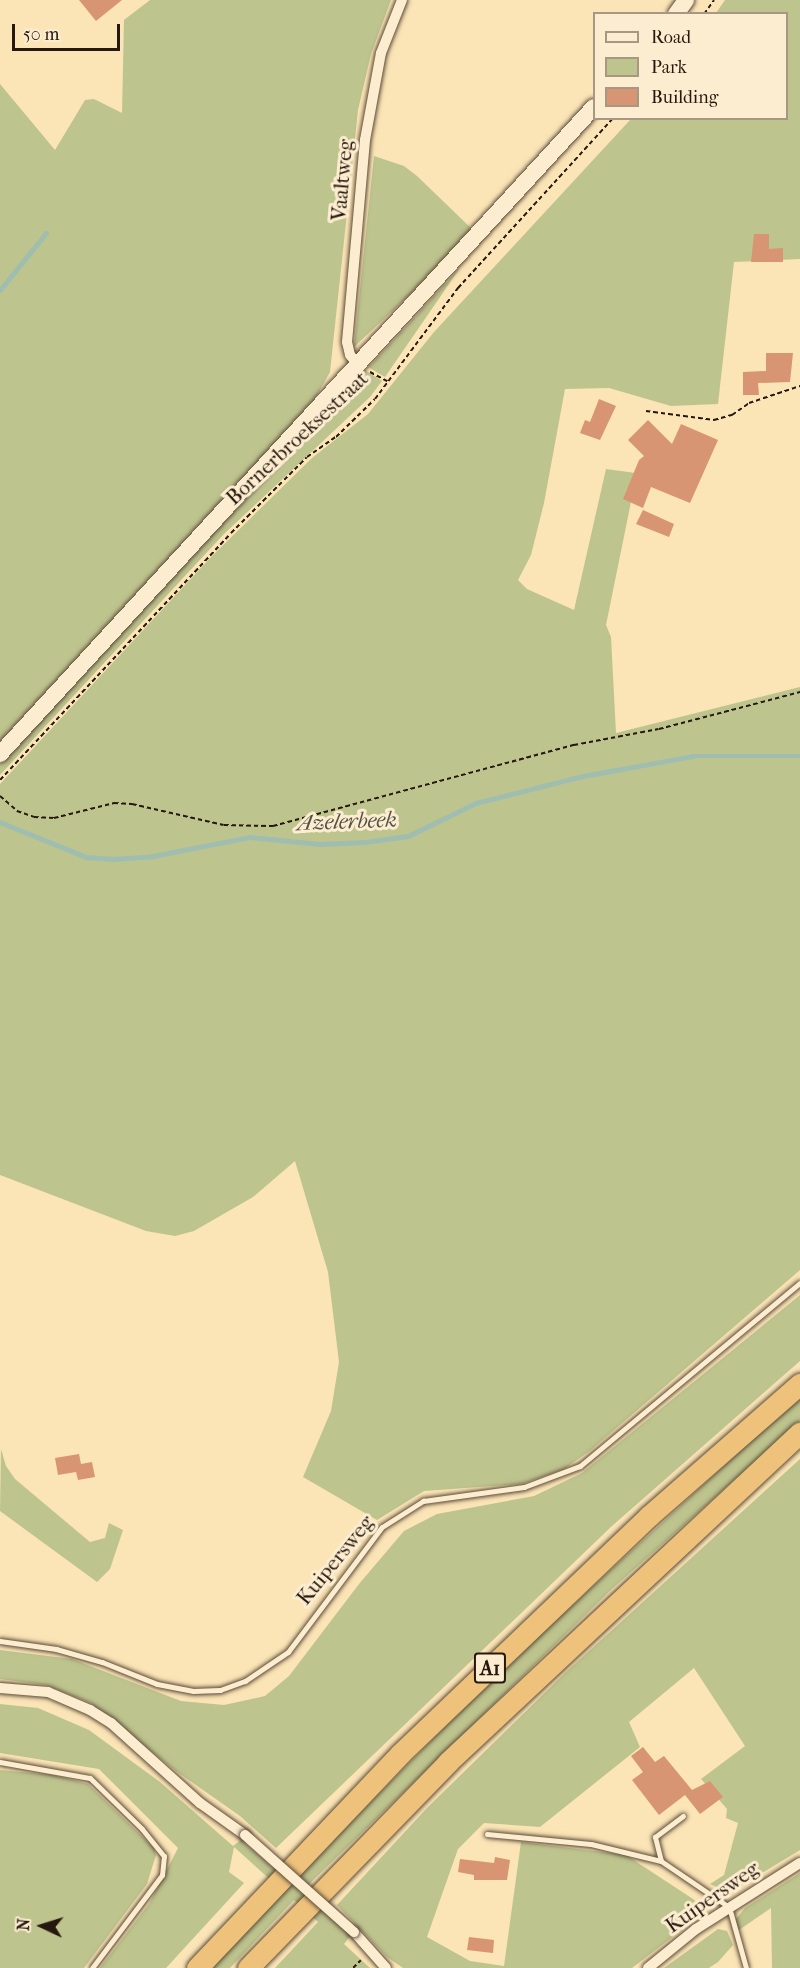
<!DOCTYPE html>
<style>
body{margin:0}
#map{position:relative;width:800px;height:1968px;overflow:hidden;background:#fbe4b6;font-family:"IM FELL French Canon",serif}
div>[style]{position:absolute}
.green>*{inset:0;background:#bec48e}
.stream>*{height:4.5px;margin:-2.25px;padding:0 2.25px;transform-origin:2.25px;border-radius:2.25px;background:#9fbeb0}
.building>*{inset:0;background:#d89573}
.path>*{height:2px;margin-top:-1px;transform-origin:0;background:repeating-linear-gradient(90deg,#26180e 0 4.5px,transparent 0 7.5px)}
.roads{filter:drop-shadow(0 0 2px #5b4b38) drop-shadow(0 0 2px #5b4b38)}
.service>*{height:5px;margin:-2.5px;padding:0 2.5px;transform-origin:2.5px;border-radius:2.5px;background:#fcedd0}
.minor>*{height:10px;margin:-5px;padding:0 5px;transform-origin:5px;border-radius:5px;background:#fcedd0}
.secondary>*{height:16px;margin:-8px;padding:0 8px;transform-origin:8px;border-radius:8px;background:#fcedd0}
.motorway>*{height:21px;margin:-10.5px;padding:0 10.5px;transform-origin:10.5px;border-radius:10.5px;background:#eec27b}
.bridges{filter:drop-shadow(0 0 2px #5b4b38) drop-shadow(0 0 2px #5b4b38)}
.minor-bridge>*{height:10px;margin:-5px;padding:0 5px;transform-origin:5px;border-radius:5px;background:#fcedd0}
span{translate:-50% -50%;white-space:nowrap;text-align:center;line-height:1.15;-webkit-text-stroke:6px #fcedd0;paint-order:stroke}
.shield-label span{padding:2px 4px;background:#fcedd0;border:2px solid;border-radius:4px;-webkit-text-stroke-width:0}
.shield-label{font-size:20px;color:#26180e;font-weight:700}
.street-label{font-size:21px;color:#26180e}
.water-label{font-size:22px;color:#505247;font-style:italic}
.legend{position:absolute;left:593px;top:12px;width:195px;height:108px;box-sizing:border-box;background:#fcedd0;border:2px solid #a69882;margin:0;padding:8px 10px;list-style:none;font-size:18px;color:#26180e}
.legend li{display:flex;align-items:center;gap:12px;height:30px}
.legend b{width:30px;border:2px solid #a69882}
.north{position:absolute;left:12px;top:1896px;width:60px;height:60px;-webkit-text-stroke:4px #fcedd0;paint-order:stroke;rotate:274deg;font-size:16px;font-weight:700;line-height:24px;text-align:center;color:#26180e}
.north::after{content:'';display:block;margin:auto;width:21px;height:27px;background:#26180e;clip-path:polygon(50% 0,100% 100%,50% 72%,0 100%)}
.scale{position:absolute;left:12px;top:24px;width:108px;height:27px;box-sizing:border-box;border:3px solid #26180e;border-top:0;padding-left:8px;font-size:18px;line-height:21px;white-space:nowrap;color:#26180e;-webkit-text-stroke:4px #fcedd0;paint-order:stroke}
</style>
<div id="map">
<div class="green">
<i style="clip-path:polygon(150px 0,391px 0,371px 54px,358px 110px,330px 372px,312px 404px,0 742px,0 84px,55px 150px,85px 100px,94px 99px,122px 113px,124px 20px)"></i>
<i style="clip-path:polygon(725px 0,800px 0,800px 259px,734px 262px,718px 404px,671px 406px,609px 388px,565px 389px,544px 503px,531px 555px,518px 580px,527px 589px,574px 610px,606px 469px,643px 474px,631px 502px,606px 625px,611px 637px,616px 733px,800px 687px,800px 1270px,591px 1450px,564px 1469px,521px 1484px,424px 1491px,377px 1520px,303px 1477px,331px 1411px,339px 1362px,328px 1272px,295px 1161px,253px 1197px,194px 1231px,175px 1236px,146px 1231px,0 1175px,0 784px,212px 556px,312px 458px,368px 414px,434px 332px,631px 119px,786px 118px,786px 14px,716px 13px)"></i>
<i style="clip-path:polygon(374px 156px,404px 166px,417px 176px,472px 229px,419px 286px,354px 347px)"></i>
<i style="clip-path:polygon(460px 268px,385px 377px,368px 367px,369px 367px)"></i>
<i style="clip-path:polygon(365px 370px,382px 381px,370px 397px,224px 534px,0 775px,0 764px)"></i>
<i style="clip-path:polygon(800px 1295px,800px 1361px,612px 1526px,276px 1848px,240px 1816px,176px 1771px,91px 1703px,46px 1685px,0 1679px,0 1650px,72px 1659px,181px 1701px,224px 1705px,265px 1696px,289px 1676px,359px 1584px,404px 1531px,437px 1514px,534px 1496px,582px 1473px)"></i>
<i style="clip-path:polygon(800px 1396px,800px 1421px,612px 1589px,301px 1892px,351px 1935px,344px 1944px,370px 1968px,275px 1968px,318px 1922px,294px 1900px,230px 1968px,212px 1968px,284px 1892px,234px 1847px,229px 1872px,244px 1883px,166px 1968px,100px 1968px,149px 1904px,178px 1848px,99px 1769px,0 1753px,0 1704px,38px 1708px,89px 1730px,160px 1782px,233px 1846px,241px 1840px,291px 1883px,489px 1682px)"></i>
<i style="clip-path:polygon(1px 1449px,6px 1466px,15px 1479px,90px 1542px,105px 1538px,109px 1523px,123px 1530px,110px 1569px,97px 1582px,0 1511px)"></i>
<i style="clip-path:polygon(800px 1459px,800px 1850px,729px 1893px,710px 1884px,724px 1875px,738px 1823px,726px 1818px,727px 1809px,701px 1779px,745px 1746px,694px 1668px,629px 1722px,640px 1747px,540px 1827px,484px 1823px,458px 1849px,427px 1937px,470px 1961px,504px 1966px,521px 1842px,626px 1855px,693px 1899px,699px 1904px,700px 1916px,632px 1968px,403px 1968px,387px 1957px,337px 1905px,427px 1808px,565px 1673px)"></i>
<i style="clip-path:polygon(0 1770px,53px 1775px,88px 1784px,154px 1848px,156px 1855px,147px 1884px,84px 1968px,0 1968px)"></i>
<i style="clip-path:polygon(800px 1873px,800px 1968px,772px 1968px,771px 1908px,739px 1930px,735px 1920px,745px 1908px)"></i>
<i style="clip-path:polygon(718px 1929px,727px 1931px,733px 1945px,718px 1962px,709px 1968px,664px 1968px)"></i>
</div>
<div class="stream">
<i style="left:0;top:290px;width:73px;rotate:-51.1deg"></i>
<i style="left:0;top:822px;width:93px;rotate:22.1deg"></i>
<i style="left:86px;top:857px;width:28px;rotate:4deg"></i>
<i style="left:114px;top:859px;width:39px;rotate:-4deg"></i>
<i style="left:153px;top:856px;width:99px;rotate:-11.1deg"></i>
<i style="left:250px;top:837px;width:69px;rotate:5.8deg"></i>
<i style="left:319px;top:844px;width:46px;rotate:-2.5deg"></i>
<i style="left:365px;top:842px;width:43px;rotate:-7.9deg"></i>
<i style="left:408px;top:836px;width:76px;rotate:-25.9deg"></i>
<i style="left:476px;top:803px;width:110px;rotate:-14.2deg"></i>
<i style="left:583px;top:776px;width:112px;rotate:-10.3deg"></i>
<i style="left:693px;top:756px;width:107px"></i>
</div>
<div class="building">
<i style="clip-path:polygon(79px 0,122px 0,96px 21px)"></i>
<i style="clip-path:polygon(754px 234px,769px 234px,769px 249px,783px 248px,783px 262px,751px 262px)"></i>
<i style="clip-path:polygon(766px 353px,793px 353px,790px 382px,758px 383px,759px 395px,743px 395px,743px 372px,766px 371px)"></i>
<i style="clip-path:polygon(599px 399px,616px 406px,600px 440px,580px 433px,585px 420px,590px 422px)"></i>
<i style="clip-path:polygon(648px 420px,672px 444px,681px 424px,718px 440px,690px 503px,651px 487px,643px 508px,623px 499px,639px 460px,644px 456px,628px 440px)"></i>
<i style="clip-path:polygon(643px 510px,674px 524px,669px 537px,636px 524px)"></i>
<i style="clip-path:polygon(79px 1454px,81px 1464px,92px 1462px,95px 1477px,78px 1480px,76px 1472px,58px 1475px,55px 1458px)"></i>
<i style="clip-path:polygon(643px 1747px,655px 1762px,664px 1756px,692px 1790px,710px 1781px,723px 1797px,700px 1814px,685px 1795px,659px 1815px,632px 1780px,643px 1772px,631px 1756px)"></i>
<i style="clip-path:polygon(495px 1857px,510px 1860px,507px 1880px,474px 1880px,474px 1875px,458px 1872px,460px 1859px,494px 1863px)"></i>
<i style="clip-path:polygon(469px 1937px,494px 1940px,493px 1953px,467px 1950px)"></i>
</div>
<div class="path">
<i style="left:704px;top:14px;width:17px;rotate:-54deg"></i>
<i style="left:370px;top:372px;width:21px;rotate:28deg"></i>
<i style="left:646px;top:411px;width:69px;rotate:7.5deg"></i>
<i style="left:714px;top:420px;width:19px;rotate:-16deg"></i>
<i style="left:732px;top:415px;width:21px;rotate:-35deg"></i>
<i style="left:749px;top:403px;width:54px;rotate:-18.4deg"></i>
<i style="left:0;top:780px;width:338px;rotate:-46.9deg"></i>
<i style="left:231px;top:533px;width:107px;rotate:-45deg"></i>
<i style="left:307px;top:457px;width:35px;rotate:-35deg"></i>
<i style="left:336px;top:437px;width:54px;rotate:-44.3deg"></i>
<i style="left:375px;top:399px;width:139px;rotate:-53.2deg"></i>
<i style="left:458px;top:288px;width:230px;rotate:-47.6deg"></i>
<i style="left:0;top:796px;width:23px;rotate:41deg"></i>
<i style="left:17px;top:811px;width:18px;rotate:19deg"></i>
<i style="left:34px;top:817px;width:20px;rotate:3deg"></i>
<i style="left:54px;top:818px;width:62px;rotate:-14deg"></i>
<i style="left:114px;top:803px;width:18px;rotate:3deg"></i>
<i style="left:132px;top:804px;width:94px;rotate:12.9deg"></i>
<i style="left:224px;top:825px;width:49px;rotate:1.2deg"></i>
<i style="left:273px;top:826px;width:312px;rotate:-15.1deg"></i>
<i style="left:574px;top:745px;width:86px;rotate:-10.7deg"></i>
<i style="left:659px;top:729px;width:146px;rotate:-14.7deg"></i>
<i style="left:353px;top:1968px;width:11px;rotate:-45deg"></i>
</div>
<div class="roads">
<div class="service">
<i style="left:0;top:1641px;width:57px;rotate:8.1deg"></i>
<i style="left:56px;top:1649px;width:48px;rotate:15.8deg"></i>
<i style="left:102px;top:1662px;width:59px;rotate:21.8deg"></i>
<i style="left:157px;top:1684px;width:37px;rotate:11deg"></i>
<i style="left:193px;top:1691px;width:27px;rotate:-2deg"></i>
<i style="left:220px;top:1690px;width:27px;rotate:-20deg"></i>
<i style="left:245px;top:1681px;width:52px;rotate:-34deg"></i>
<i style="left:288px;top:1652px;width:156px;rotate:-53.1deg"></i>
<i style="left:382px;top:1527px;width:49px;rotate:-32.4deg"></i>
<i style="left:423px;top:1501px;width:102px;rotate:-7.9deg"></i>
<i style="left:524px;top:1487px;width:60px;rotate:-20.6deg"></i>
<i style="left:580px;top:1466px;width:286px;rotate:-39.8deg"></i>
<i style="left:0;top:1762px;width:91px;rotate:10.1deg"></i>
<i style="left:90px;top:1778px;width:73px;rotate:44.4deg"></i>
<i style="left:142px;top:1829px;width:35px;rotate:51deg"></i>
<i style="left:164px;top:1856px;width:19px;rotate:96deg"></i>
<i style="left:162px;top:1875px;width:116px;rotate:127deg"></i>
<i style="left:487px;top:1834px;width:104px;rotate:5.5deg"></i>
<i style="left:591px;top:1844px;width:72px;rotate:13.7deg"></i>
<i style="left:661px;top:1861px;width:82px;rotate:34.1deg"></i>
<i style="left:729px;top:1907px;width:63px;rotate:74.4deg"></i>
<i style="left:661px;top:1861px;width:25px;rotate:-104deg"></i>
<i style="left:655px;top:1837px;width:35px;rotate:-37deg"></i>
</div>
<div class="minor">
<i style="left:359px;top:366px;width:14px;rotate:-129deg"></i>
<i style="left:350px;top:355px;width:13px;rotate:-103deg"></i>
<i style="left:347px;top:342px;width:203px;rotate:-84.9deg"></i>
<i style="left:365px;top:140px;width:88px;rotate:-79.6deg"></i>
<i style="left:381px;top:53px;width:57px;rotate:-68.4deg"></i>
<i style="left:0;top:1688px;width:48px;rotate:4.8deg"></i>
<i style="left:48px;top:1692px;width:46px;rotate:23.2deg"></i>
<i style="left:90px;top:1710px;width:25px;rotate:32deg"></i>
<i style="left:111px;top:1723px;width:120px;rotate:42deg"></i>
<i style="left:200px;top:1803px;width:55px;rotate:35.4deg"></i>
<i style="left:354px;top:1932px;width:48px;rotate:48.4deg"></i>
<i style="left:648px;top:1968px;width:62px;rotate:-39.1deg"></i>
<i style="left:696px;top:1929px;width:123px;rotate:-32.4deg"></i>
</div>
<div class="secondary">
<i style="left:676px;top:14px;width:17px;rotate:-54deg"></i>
<i style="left:0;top:754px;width:878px;rotate:-47.45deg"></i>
</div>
<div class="motorway">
<i style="left:197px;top:1968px;width:296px;rotate:-46.5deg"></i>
<i style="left:401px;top:1753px;width:343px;rotate:-43.7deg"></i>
<i style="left:649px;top:1516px;width:201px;rotate:-41.2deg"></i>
<i style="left:248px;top:1968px;width:287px;rotate:-45.8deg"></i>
<i style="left:448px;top:1762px;width:482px;rotate:-43.1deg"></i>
</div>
</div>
<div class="bridges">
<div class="minor-bridge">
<i style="left:245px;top:1835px;width:146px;rotate:41.7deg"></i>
</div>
</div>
<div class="shield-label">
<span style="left:490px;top:1668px">A1</span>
</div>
<div class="street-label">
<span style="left:342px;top:180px;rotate:-85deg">Vaaltweg</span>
<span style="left:297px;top:438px;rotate:-43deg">Bornerbroeksestraat</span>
<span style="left:335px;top:1560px;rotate:-51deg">Kuipersweg</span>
<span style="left:712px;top:1897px;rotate:-35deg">Kuipersweg</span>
</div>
<div class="water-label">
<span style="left:347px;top:822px;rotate:-2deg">Azelerbeek</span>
</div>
<ul class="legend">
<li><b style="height:8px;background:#fcedd0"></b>Road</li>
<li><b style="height:16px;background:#bec48e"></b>Park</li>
<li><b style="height:16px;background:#d89573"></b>Building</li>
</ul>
<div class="north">N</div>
<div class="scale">50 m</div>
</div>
